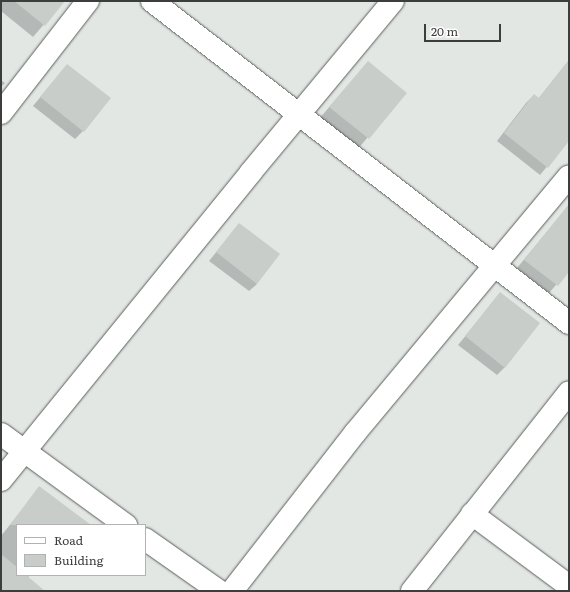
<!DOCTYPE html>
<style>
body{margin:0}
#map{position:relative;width:570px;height:592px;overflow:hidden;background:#e2e7e4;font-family:Literata,serif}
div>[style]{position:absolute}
.shadow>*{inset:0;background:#0003}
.building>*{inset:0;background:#c8cdc9}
.roads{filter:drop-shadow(0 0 1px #5a5e5b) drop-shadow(0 0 1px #5a5e5b)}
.minor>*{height:22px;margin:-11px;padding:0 11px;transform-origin:11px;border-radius:11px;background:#fff}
span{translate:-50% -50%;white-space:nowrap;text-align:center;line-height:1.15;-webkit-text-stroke:3px #fff;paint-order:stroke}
.frame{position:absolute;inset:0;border:2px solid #3b3e3c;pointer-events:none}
.legend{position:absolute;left:16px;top:524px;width:130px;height:52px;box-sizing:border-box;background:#fff;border:1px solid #b1b2b1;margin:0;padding:5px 7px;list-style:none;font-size:12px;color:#3b3e3c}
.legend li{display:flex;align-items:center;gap:8px;height:20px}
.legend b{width:20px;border:1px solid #b1b2b1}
.scale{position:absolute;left:424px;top:24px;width:77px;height:18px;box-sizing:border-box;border:2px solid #3b3e3c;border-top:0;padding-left:5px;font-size:12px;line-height:14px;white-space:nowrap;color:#3b3e3c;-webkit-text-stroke:3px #fff;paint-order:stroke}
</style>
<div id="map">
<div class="shadow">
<i style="clip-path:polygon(1px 1px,64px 1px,33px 37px,1px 11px)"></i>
<i style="clip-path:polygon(569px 60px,569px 140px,540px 175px,497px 141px,526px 103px,534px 95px,538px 99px)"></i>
<i style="clip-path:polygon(368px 62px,405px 93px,357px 150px,319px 119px)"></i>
<i style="clip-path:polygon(67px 65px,83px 131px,75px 139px,33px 106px)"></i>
<i style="clip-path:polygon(1px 80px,5px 83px,1px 87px)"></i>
<i style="clip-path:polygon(560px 216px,569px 223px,569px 270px,549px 293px,517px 268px)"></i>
<i style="clip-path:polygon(239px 224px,257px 284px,249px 291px,209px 261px)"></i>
<i style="clip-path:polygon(501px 293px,505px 367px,497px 375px,458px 345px)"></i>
<i style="clip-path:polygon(40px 487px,66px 525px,17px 525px,17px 575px,29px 575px,25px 591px,1px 591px,1px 536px)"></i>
</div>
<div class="building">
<i style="clip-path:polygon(14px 1px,65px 1px,45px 26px)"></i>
<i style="clip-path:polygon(569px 60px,569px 141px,548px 168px,504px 133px,534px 94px,539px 98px)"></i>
<i style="clip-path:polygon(368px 61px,407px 93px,369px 139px,329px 107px)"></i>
<i style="clip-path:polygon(67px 64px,111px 98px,84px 132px,40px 97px)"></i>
<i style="clip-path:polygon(569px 204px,569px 272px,558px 286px,524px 260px)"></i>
<i style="clip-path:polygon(239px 223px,280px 254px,257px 284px,216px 252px)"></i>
<i style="clip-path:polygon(500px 292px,540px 323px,505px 368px,465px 336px)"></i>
<i style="clip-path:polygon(39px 486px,91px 525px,10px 525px)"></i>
<i style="clip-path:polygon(1px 554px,17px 567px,17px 575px,26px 575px,45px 591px,1px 591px)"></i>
</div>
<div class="roads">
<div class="minor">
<i style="left:152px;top:1px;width:527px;rotate:37.67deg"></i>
<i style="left:1px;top:113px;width:142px;rotate:-52.2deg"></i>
<i style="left:1px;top:434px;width:155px;rotate:36.1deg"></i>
<i style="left:1px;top:480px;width:397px;rotate:-50.9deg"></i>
<i style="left:251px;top:172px;width:222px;rotate:-50.3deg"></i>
<i style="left:472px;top:514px;width:121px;rotate:36.6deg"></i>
<i style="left:145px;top:539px;width:90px;rotate:35.1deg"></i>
<i style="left:232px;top:591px;width:200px;rotate:-52.1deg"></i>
<i style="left:355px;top:433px;width:334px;rotate:-50.2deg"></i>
<i style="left:412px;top:591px;width:253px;rotate:-51.7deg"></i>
</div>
</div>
<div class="frame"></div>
<ul class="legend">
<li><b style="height:5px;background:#fff"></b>Road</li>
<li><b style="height:11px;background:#c8cdc9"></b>Building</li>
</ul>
<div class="scale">20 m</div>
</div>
